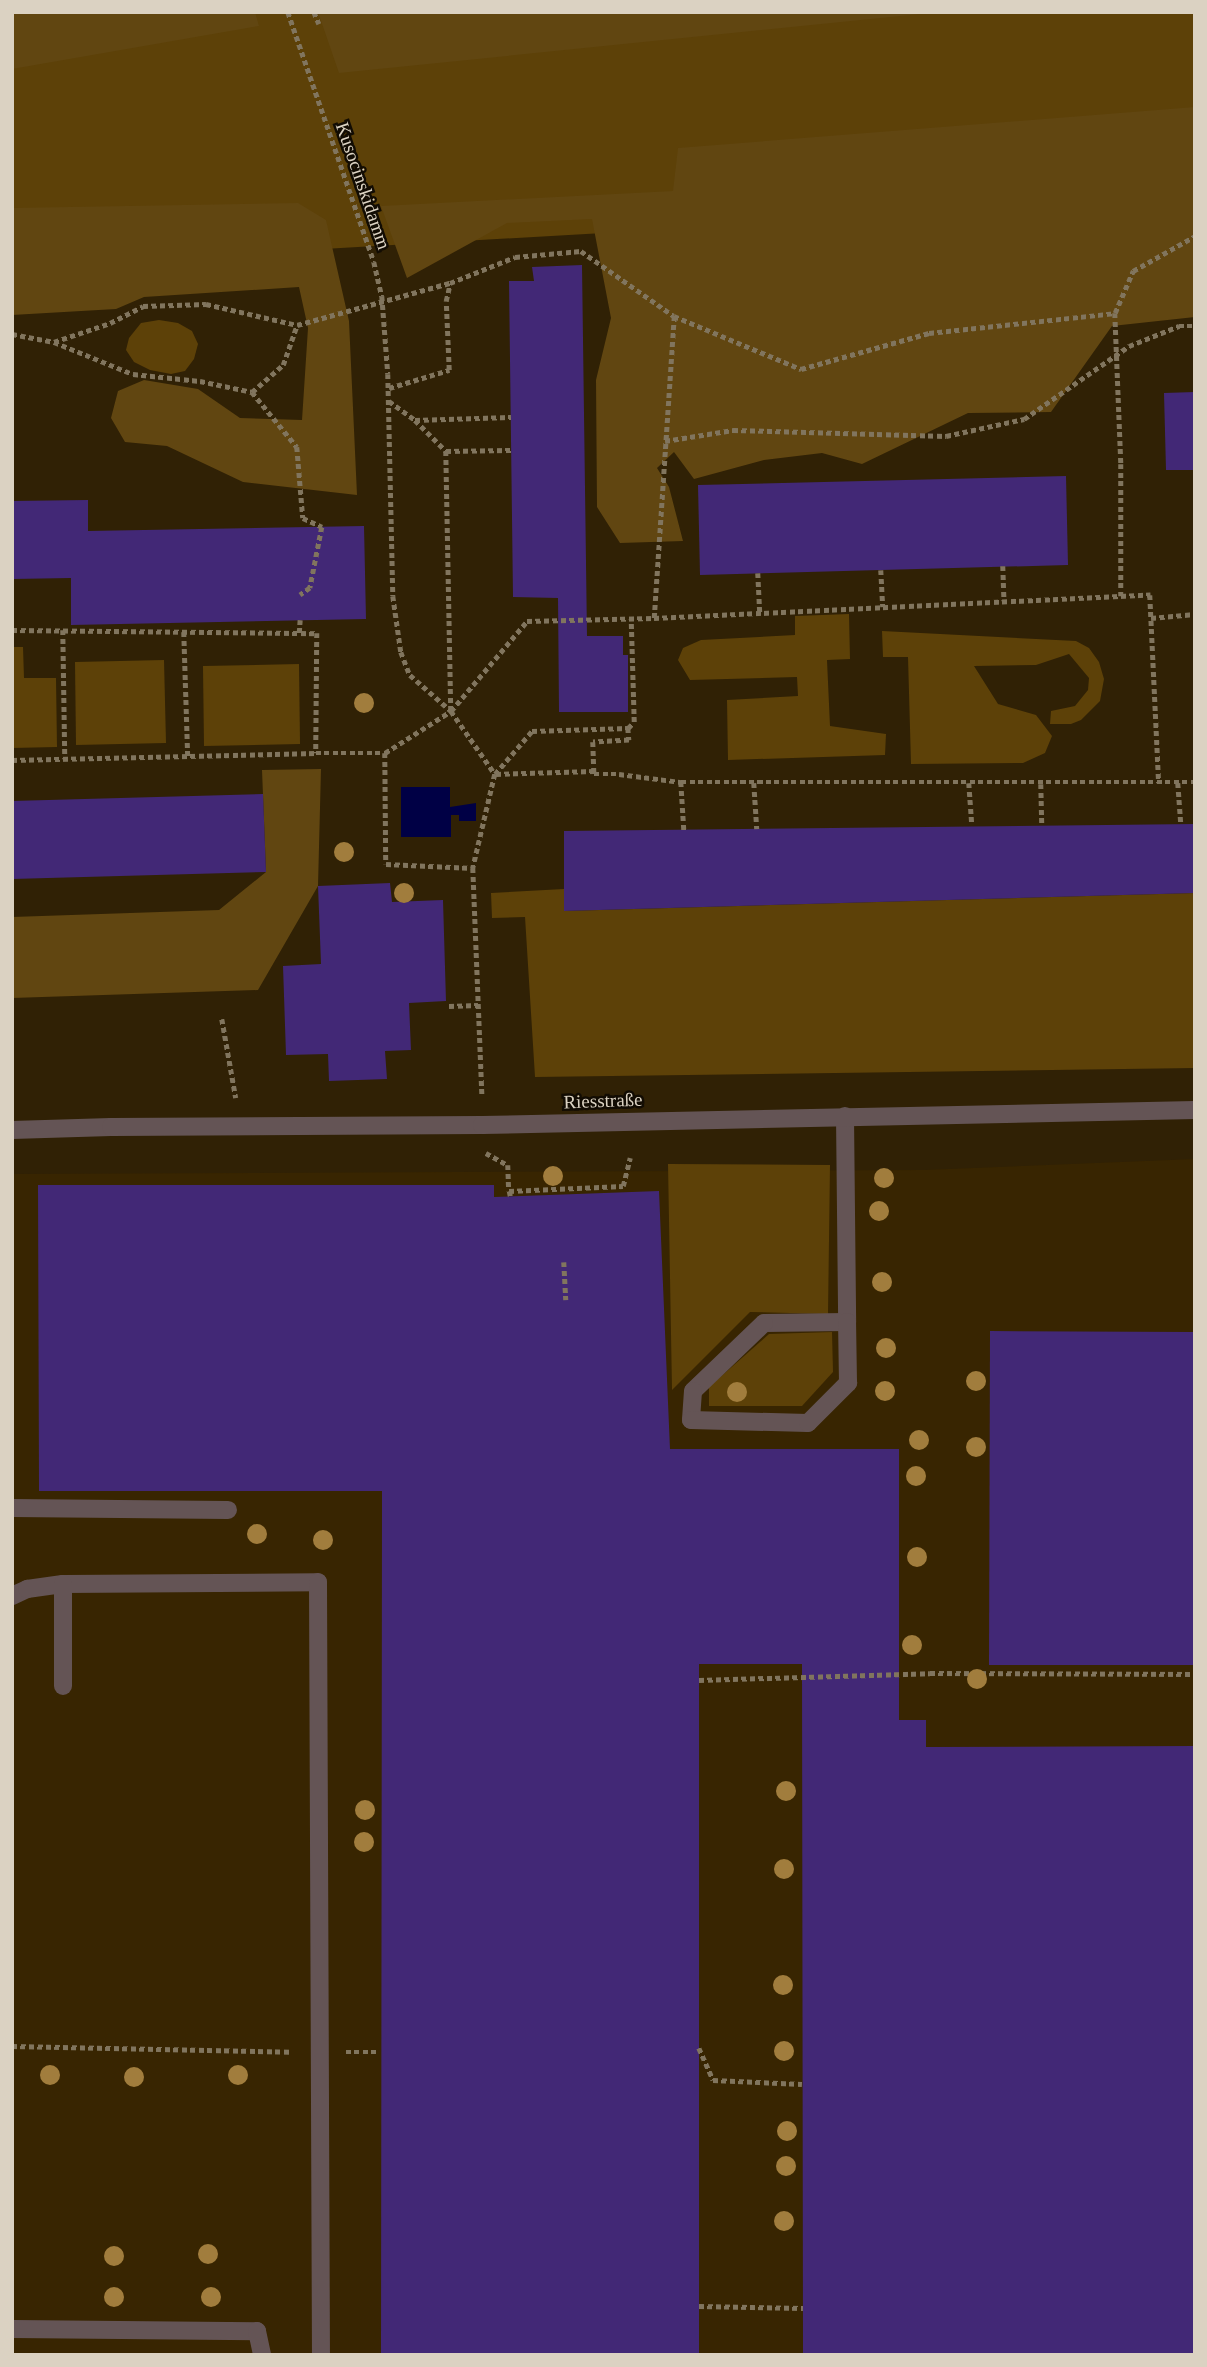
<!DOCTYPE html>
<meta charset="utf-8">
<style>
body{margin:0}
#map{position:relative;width:1207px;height:2367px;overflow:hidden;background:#302105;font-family:Georgia,serif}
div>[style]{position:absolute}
.built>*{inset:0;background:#382501}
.green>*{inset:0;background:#5d4108}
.forest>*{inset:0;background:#614611}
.water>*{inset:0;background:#000045}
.building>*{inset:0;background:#422876}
.path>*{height:4.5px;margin-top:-2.25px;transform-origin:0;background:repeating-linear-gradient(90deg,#81755e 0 5px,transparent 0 8.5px)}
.service>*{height:18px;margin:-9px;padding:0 9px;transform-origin:9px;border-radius:9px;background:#645455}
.minor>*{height:18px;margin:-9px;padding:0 9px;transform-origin:9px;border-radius:9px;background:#645455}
.path-bridge>*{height:4.5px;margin-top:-2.25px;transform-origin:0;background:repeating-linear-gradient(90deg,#81755e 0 5px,transparent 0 8.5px)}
.trees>*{width:20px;height:20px;margin:-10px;border-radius:50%;background:#a17d3d}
span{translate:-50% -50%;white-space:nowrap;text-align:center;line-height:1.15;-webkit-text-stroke:5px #120c03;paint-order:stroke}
.street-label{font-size:19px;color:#dbd2c2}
.frame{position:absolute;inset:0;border:14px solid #dbd2c2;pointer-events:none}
</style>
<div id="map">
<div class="built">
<i style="clip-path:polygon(1195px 1159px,1195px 2355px,12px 2355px,12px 1174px,924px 1170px)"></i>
</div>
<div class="green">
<i style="clip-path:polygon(12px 12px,1195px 12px,1195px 199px,12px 267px)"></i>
<i style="clip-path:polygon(159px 320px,178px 323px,192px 331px,198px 344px,194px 359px,185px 371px,171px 374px,150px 370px,134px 362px,126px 350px,129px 338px,141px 323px)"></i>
<i style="clip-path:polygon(849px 614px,850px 659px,827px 660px,830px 726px,886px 734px,885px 755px,728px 760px,727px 700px,798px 696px,797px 677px,690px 680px,678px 660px,683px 648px,701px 640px,795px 635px,795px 616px)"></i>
<i style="clip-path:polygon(882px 631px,1076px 641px,1089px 648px,1099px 662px,1104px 679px,1100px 701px,1081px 720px,1071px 724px,1050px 724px,1051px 711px,1075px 706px,1088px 690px,1089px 678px,1069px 654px,1036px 665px,974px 666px,998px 704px,1036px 715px,1052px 736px,1045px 753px,1023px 763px,911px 764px,908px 657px,883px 657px)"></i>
<i style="clip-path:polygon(12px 647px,23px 647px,24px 678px,56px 678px,57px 747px,12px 748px)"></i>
<i style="clip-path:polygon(164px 660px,166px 743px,76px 745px,75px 662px)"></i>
<i style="clip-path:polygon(299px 664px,300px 744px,204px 746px,203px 666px)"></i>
<i style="clip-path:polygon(564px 889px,565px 911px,1195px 893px,1195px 1068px,535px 1077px,525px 917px,492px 918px,491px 893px)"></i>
<i style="clip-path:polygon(668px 1164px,830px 1165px,828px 1314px,750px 1312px,672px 1390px)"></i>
<i style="clip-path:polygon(832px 1332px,833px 1372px,802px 1406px,709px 1406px,709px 1387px,769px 1334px)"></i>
</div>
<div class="forest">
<i style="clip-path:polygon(12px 12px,255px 12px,259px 26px,12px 69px)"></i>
<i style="clip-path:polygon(318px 12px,940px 12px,339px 73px)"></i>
<i style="clip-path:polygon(1195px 107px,1195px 317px,1112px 326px,1051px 412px,968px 413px,862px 464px,822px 453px,764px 460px,694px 479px,674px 452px,657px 468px,669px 487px,683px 541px,620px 543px,597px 507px,596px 380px,611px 318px,592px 219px,507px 223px,407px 278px,381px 206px,673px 191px,678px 148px)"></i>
<i style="clip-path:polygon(298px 203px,326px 220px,349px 321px,357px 495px,243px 482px,167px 446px,125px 442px,111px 418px,118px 391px,144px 380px,198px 389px,240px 418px,302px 420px,308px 328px,299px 287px,144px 297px,116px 309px,12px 315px,12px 208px)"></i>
<i style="clip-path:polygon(321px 769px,318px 886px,258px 990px,12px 998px,12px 917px,219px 910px,266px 872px,262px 770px)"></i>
</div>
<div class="water">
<i style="clip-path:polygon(401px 787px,450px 787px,450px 807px,476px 803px,476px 821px,459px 821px,459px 815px,451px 815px,451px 837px,401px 837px)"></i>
</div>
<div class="building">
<i style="clip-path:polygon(582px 265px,587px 636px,623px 636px,623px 655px,628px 655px,628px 712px,559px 712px,558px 598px,513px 597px,509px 281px,534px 281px,532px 267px)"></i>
<i style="clip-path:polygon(1195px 392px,1195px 470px,1166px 470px,1164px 393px)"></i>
<i style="clip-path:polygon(1066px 476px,1068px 565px,700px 575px,698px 485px)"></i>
<i style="clip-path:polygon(88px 500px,88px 531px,364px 526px,366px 619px,71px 625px,71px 578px,12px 579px,12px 501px)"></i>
<i style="clip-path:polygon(263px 794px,266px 872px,12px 879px,12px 801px)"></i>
<i style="clip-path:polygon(1195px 824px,1195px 893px,564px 911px,564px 831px)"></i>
<i style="clip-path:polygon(390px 883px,392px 902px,443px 900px,446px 1001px,409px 1003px,411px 1050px,385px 1051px,387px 1079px,329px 1081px,328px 1054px,286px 1055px,283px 966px,321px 964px,318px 886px)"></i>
<i style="clip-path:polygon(38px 1185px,494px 1185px,494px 1197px,659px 1191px,670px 1449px,899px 1449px,899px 1720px,926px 1720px,926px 1747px,1195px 1746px,1195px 2355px,803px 2355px,802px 1664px,699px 1664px,699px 2355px,381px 2355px,382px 1491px,39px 1491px)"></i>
<i style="clip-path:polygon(990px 1331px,1195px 1332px,1195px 1665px,989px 1665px)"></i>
</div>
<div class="path">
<i style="left:314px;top:12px;width:13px;rotate:67deg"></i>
<i style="left:1115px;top:313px;width:151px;rotate:87.7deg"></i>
<i style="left:1121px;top:464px;width:132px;rotate:90deg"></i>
<i style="left:12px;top:334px;width:43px;rotate:10.8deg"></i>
<i style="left:54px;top:342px;width:59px;rotate:-18.7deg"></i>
<i style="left:110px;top:323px;width:37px;rotate:-27deg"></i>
<i style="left:143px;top:306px;width:63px;rotate:-1.8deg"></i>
<i style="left:206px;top:304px;width:93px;rotate:13deg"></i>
<i style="left:297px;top:325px;width:159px;rotate:-15.4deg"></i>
<i style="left:450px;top:283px;width:70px;rotate:-21.8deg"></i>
<i style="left:515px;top:257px;width:66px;rotate:-5.2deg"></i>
<i style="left:581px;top:251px;width:113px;rotate:35deg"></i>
<i style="left:674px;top:316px;width:138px;rotate:22.7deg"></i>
<i style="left:801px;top:369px;width:133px;rotate:-15.7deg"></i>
<i style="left:929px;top:333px;width:187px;rotate:-6.1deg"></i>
<i style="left:1115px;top:313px;width:46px;rotate:-66.8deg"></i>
<i style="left:1133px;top:271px;width:71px;rotate:-29.4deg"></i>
<i style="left:54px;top:342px;width:85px;rotate:22.1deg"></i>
<i style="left:133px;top:374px;width:67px;rotate:6deg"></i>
<i style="left:200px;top:381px;width:53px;rotate:11.9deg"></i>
<i style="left:252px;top:392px;width:71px;rotate:50.7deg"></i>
<i style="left:297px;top:447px;width:71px;rotate:85.2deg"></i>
<i style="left:303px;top:518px;width:21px;rotate:25deg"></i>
<i style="left:322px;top:527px;width:62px;rotate:101.1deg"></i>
<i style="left:310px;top:588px;width:12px;rotate:145deg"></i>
<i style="left:388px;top:374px;width:222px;rotate:88.7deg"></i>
<i style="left:393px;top:596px;width:57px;rotate:81.9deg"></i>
<i style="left:401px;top:652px;width:25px;rotate:69deg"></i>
<i style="left:410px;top:675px;width:55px;rotate:41.3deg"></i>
<i style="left:451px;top:711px;width:77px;rotate:55.1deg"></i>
<i style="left:495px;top:774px;width:97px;rotate:103.2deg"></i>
<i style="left:473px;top:868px;width:227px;rotate:87.7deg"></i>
<i style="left:389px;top:388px;width:63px;rotate:-16.7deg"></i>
<i style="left:449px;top:370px;width:69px;rotate:-92.5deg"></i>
<i style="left:446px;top:301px;width:18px;rotate:-77deg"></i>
<i style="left:252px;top:392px;width:41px;rotate:-41.1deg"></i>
<i style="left:283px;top:365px;width:42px;rotate:-70.7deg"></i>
<i style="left:389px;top:401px;width:32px;rotate:36deg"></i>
<i style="left:415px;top:420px;width:44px;rotate:45deg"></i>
<i style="left:446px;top:451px;width:260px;rotate:88.9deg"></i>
<i style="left:415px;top:420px;width:96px;rotate:-1.8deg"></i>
<i style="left:665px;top:441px;width:69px;rotate:-9.2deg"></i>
<i style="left:733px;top:430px;width:213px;rotate:1.6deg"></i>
<i style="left:946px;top:436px;width:80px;rotate:-12.3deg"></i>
<i style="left:1024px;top:419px;width:128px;rotate:-34.8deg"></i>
<i style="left:1129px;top:346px;width:54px;rotate:-21.8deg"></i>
<i style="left:1179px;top:326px;width:16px"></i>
<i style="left:446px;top:451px;width:65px;rotate:-0.9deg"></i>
<i style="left:1003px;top:566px;width:35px;rotate:88deg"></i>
<i style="left:881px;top:570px;width:37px;rotate:87deg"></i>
<i style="left:758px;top:573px;width:41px;rotate:87.2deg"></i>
<i style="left:654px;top:618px;width:303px;rotate:-86.2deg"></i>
<i style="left:1151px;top:618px;width:44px;rotate:-5.2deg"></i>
<i style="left:12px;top:630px;width:305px;rotate:0.6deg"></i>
<i style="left:317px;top:633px;width:120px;rotate:90.5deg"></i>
<i style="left:316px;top:753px;width:69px"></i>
<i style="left:385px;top:753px;width:78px;rotate:-32.5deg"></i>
<i style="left:451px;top:711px;width:118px;rotate:-49.8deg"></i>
<i style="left:527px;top:621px;width:127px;rotate:-1.4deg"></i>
<i style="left:654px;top:618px;width:497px;rotate:-2.7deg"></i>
<i style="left:1150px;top:595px;width:188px;rotate:87.3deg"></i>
<i style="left:63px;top:630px;width:129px;rotate:89.1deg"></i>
<i style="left:184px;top:632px;width:124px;rotate:88.2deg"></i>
<i style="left:299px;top:633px;width:13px;rotate:-86deg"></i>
<i style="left:628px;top:728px;width:8px;rotate:-45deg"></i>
<i style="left:634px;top:722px;width:103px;rotate:-91.7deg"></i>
<i style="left:385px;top:753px;width:111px;rotate:89.5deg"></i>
<i style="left:386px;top:864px;width:87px;rotate:2.6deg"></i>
<i style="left:12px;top:760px;width:304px;rotate:-1.3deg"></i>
<i style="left:495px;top:774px;width:57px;rotate:-49.3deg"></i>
<i style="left:532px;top:731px;width:96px;rotate:-1.8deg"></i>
<i style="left:628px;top:728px;width:12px;rotate:85deg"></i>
<i style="left:629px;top:740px;width:36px;rotate:177deg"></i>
<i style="left:593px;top:742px;width:32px;rotate:88deg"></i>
<i style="left:594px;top:774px;width:25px"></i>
<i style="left:619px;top:774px;width:63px;rotate:7.4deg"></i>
<i style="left:681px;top:782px;width:514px"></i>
<i style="left:496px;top:774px;width:98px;rotate:-1.8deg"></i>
<i style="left:681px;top:782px;width:48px;rotate:86.4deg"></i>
<i style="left:754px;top:783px;width:46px;rotate:86.3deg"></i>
<i style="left:969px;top:783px;width:42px;rotate:85.9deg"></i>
<i style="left:1178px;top:783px;width:41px;rotate:85.8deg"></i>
<i style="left:1041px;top:784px;width:41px;rotate:88.6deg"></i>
<i style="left:449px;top:1006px;width:29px;rotate:-2deg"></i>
<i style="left:222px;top:1019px;width:80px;rotate:80deg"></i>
<i style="left:486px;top:1153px;width:25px;rotate:29deg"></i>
<i style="left:508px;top:1165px;width:26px;rotate:88deg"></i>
<i style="left:510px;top:1196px;width:5px;rotate:-101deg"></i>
<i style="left:509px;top:1191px;width:114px;rotate:-2.5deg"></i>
<i style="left:623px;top:1186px;width:29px;rotate:-76deg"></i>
<i style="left:564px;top:1262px;width:38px;rotate:87deg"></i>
<i style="left:699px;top:1680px;width:231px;rotate:-1.7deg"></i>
<i style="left:930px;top:1673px;width:265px;rotate:0.2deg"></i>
<i style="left:12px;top:2046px;width:279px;rotate:1.2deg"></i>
<i style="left:699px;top:2048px;width:35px;rotate:66deg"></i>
<i style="left:713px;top:2080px;width:89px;rotate:2.6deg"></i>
<i style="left:346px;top:2052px;width:34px"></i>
<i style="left:699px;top:2306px;width:104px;rotate:1.1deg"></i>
</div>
<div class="service">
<i style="left:845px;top:1116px;width:206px;rotate:89.4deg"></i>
<i style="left:847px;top:1322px;width:83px;rotate:179.3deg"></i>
<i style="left:764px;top:1323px;width:98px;rotate:136.2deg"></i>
<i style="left:693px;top:1391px;width:29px;rotate:94deg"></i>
<i style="left:691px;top:1420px;width:117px;rotate:1.5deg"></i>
<i style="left:808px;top:1423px;width:57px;rotate:-45deg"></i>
<i style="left:848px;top:1383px;width:61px;rotate:-90.9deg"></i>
<i style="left:12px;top:1508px;width:216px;rotate:0.5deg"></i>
<i style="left:12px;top:1596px;width:17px;rotate:-25deg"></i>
<i style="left:27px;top:1589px;width:36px;rotate:-8deg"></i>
<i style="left:63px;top:1584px;width:255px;rotate:-0.4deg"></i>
<i style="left:318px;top:1582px;width:773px;rotate:89.78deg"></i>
<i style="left:63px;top:1686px;width:102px;rotate:-90deg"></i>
<i style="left:12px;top:2329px;width:245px;rotate:0.5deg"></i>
<i style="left:257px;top:2331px;width:25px;rotate:78deg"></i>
</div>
<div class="minor">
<i style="left:12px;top:1130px;width:99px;rotate:-1.7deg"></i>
<i style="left:111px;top:1127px;width:371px;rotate:-0.3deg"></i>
<i style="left:482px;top:1125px;width:713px;rotate:-1.21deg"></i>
</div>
<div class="path-bridge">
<i style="left:288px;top:12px;width:264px;rotate:71deg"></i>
<i style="left:374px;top:262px;width:35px;rotate:77deg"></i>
<i style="left:382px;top:296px;width:78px;rotate:85.6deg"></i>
</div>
<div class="trees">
<i style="left:364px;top:703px"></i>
<i style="left:344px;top:852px"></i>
<i style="left:404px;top:893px"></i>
<i style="left:553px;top:1176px"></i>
<i style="left:884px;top:1178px"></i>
<i style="left:879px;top:1211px"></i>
<i style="left:882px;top:1282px"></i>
<i style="left:886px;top:1348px"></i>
<i style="left:976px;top:1381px"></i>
<i style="left:885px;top:1391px"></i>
<i style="left:737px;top:1392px"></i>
<i style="left:919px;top:1440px"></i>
<i style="left:976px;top:1447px"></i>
<i style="left:916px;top:1476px"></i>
<i style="left:257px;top:1534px"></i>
<i style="left:323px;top:1540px"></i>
<i style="left:917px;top:1557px"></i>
<i style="left:912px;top:1645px"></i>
<i style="left:977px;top:1679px"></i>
<i style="left:786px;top:1791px"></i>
<i style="left:365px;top:1810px"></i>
<i style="left:364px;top:1842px"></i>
<i style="left:784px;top:1869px"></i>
<i style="left:783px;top:1985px"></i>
<i style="left:784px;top:2051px"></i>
<i style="left:50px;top:2075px"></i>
<i style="left:238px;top:2075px"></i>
<i style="left:134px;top:2077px"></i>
<i style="left:787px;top:2131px"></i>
<i style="left:786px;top:2166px"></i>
<i style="left:784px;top:2221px"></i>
<i style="left:208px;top:2254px"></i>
<i style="left:114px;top:2256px"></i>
<i style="left:114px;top:2297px"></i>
<i style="left:211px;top:2297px"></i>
</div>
<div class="street-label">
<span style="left:363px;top:186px;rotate:71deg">Kusocinskidamm</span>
<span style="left:603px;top:1101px;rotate:-2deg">Riesstraße</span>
</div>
<div class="frame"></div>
</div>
